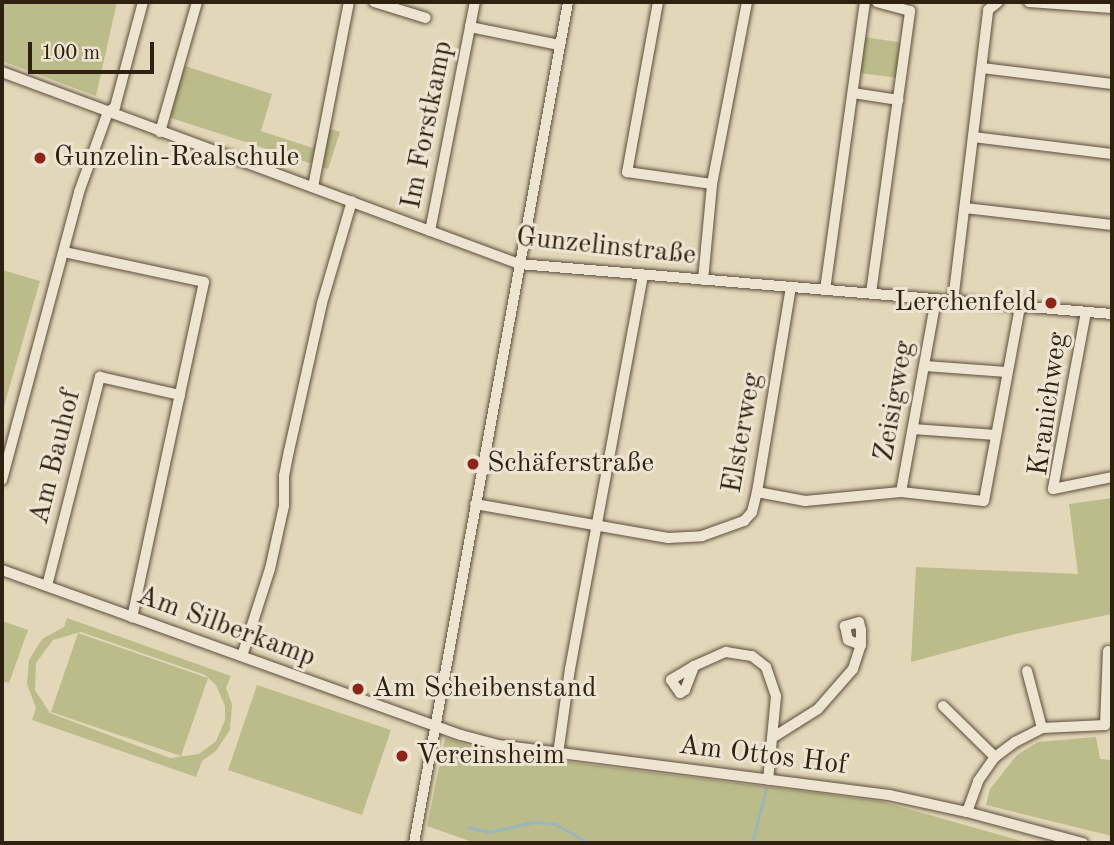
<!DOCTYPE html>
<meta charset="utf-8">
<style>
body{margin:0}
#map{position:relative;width:1114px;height:845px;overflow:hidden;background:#e3d7ba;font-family:"Old Standard TT",serif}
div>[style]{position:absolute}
.green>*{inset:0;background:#bcbc8a}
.stream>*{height:2.5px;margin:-1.25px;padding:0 1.25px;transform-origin:1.25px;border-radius:1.25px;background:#99b7ba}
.roads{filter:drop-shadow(0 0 2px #5c4e3a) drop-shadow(0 0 2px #5c4e3a)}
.street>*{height:10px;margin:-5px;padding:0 5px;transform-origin:5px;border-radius:5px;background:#ede5d2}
.dots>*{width:19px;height:19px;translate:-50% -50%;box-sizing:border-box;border:4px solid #ede5d2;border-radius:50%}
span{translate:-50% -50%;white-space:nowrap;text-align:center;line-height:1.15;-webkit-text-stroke:6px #ede5d2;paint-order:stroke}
.street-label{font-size:28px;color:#2f2110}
.poi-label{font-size:28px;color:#2f2110}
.left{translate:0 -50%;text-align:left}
.right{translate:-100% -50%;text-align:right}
.frame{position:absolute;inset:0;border:4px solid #2f2110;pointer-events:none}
.scale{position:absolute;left:28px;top:42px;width:126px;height:32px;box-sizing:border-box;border:4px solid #2f2110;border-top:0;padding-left:9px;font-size:21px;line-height:24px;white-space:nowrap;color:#2f2110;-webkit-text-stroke:5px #ede5d2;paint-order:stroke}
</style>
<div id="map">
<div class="green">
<i style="clip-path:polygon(2px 2px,117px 2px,96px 96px,2px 61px)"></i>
<i style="clip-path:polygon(865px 37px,903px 43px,898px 78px,860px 73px)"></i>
<i style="clip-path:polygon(185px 66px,272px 94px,261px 131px,313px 148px,321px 126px,340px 132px,328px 169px,168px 117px)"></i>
<i style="clip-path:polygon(2px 270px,40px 281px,2px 413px)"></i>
<i style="clip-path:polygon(1112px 498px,1112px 614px,1015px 634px,911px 662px,916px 567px,1078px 574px,1069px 504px)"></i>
<i style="clip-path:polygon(evenodd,67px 618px,231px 676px,226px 688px,232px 704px,230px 730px,216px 751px,202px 761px,196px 777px,32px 720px,36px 708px,27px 684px,29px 660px,42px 639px,64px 627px,67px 618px,81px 632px,205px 675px,216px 685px,225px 706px,225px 720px,216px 741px,199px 754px,170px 758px,50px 713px,35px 690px,36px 663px,53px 640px,81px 632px)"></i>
<i style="clip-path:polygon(2px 621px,28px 630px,9px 683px,2px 681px)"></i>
<i style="clip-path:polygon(78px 633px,208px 678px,181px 756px,51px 712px)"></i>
<i style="clip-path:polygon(257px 685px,391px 730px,362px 815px,228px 770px)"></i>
<i style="clip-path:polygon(1096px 737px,1100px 759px,1112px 760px,1112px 836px,986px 805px,990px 789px,1017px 755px,1038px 742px)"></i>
<i style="clip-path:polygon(445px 738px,489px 752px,880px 801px,1029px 843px,475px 843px,427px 826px)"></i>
</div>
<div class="stream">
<i style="left:468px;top:827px;width:22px;rotate:13deg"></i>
<i style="left:489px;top:832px;width:46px;rotate:-12.5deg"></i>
<i style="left:534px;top:822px;width:22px;rotate:5deg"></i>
<i style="left:556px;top:824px;width:38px;rotate:30deg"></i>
<i style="left:752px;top:843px;width:56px;rotate:-75.5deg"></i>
</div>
<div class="roads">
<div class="street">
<i style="left:374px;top:2px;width:54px;rotate:17.1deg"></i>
<i style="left:658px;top:2px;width:173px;rotate:100.3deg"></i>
<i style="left:627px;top:172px;width:86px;rotate:8deg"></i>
<i style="left:1029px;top:2px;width:83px;rotate:4.1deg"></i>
<i style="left:470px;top:27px;width:25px;rotate:-79deg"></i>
<i style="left:982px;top:68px;width:131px;rotate:7deg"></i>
<i style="left:2px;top:72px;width:552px;rotate:20.37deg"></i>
<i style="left:519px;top:264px;width:595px;rotate:4.82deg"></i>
<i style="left:853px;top:93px;width:46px;rotate:8.8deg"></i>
<i style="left:160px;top:132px;width:135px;rotate:-74.1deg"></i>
<i style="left:973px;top:137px;width:140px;rotate:7deg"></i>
<i style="left:313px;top:187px;width:188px;rotate:-79deg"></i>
<i style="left:965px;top:208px;width:148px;rotate:6.6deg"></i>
<i style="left:430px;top:231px;width:208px;rotate:-78.9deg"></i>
<i style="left:470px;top:27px;width:91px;rotate:11.4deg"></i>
<i style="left:64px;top:252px;width:143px;rotate:12.1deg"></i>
<i style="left:204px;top:282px;width:343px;rotate:102.1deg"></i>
<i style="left:703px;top:280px;width:96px;rotate:-84.6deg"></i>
<i style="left:712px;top:184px;width:185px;rotate:-79.1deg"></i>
<i style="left:825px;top:290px;width:291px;rotate:-82.1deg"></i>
<i style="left:871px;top:293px;width:285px;rotate:-82.1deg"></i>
<i style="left:910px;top:11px;width:34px;rotate:-165deg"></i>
<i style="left:953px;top:301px;width:293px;rotate:-83.1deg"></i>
<i style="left:988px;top:10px;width:13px;rotate:-39deg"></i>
<i style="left:1086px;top:312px;width:180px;rotate:100.6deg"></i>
<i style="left:1053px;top:489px;width:60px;rotate:-11.5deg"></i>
<i style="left:925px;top:366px;width:82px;rotate:4.2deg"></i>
<i style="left:913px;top:429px;width:83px;rotate:4.1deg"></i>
<i style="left:2px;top:480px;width:298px;rotate:-75deg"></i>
<i style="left:79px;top:192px;width:85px;rotate:-70.1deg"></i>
<i style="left:108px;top:112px;width:9px;rotate:-36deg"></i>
<i style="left:115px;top:107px;width:109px;rotate:-75.1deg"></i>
<i style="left:757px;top:492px;width:49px;rotate:10.6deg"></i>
<i style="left:805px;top:501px;width:96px;rotate:-5.4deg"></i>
<i style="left:901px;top:492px;width:196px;rotate:-79.7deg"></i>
<i style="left:901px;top:492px;width:83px;rotate:6.2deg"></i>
<i style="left:984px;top:501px;width:198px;rotate:-79.5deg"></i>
<i style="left:475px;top:504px;width:196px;rotate:10deg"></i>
<i style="left:668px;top:538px;width:34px;rotate:-3deg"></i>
<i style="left:702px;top:536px;width:45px;rotate:-19.7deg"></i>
<i style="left:744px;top:521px;width:12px;rotate:-48deg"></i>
<i style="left:752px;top:512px;width:21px;rotate:-76deg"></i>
<i style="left:757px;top:492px;width:208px;rotate:-80.6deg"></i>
<i style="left:2px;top:570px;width:488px;rotate:19.8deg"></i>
<i style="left:461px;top:735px;width:38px;rotate:15deg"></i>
<i style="left:498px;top:745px;width:394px;rotate:7.3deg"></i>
<i style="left:889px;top:795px;width:80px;rotate:12.3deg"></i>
<i style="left:967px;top:812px;width:120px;rotate:15deg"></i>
<i style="left:47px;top:586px;width:216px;rotate:-75.8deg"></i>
<i style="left:100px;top:377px;width:82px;rotate:12.7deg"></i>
<i style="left:242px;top:656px;width:91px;rotate:-72.2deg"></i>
<i style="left:270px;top:569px;width:65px;rotate:-77.5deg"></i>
<i style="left:284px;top:506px;width:30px;rotate:-90deg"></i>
<i style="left:284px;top:476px;width:25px;rotate:-79deg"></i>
<i style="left:289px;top:451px;width:152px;rotate:-77.4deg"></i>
<i style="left:322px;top:303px;width:106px;rotate:-73.6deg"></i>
<i style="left:694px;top:666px;width:27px;rotate:149deg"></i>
<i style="left:671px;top:680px;width:16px;rotate:55deg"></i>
<i style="left:680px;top:693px;width:6px;rotate:-31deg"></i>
<i style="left:685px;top:690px;width:26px;rotate:-69deg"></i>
<i style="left:694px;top:666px;width:35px;rotate:-24deg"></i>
<i style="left:726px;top:652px;width:26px;rotate:9deg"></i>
<i style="left:752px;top:656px;width:18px;rotate:38deg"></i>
<i style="left:766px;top:667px;width:31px;rotate:71deg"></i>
<i style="left:776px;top:696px;width:84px;rotate:95.4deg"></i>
<i style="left:1027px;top:671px;width:59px;rotate:75.3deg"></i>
<i style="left:943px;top:706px;width:73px;rotate:44.4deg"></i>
<i style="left:772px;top:738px;width:54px;rotate:-32.2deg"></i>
<i style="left:818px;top:709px;width:53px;rotate:-48.8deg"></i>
<i style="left:853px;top:669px;width:25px;rotate:-72deg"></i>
<i style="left:861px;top:645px;width:15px;rotate:-90deg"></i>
<i style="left:861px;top:630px;width:8px;rotate:-104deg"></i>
<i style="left:859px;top:622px;width:15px;rotate:164deg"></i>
<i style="left:845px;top:626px;width:14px;rotate:78deg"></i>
<i style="left:848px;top:640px;width:14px;rotate:21deg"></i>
<i style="left:558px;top:754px;width:86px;rotate:-82deg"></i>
<i style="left:570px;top:669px;width:401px;rotate:-79.5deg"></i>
<i style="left:967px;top:812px;width:33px;rotate:-70deg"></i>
<i style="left:978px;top:781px;width:29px;rotate:-55deg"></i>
<i style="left:995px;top:757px;width:25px;rotate:-37deg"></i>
<i style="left:1015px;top:742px;width:30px;rotate:-27deg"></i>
<i style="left:1042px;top:728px;width:63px;rotate:-2.7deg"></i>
<i style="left:1105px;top:725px;width:74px;rotate:-87.7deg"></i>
<i style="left:414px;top:843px;width:855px;rotate:-79.62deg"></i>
</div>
</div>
<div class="dots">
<i style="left:40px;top:158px;background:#8f2418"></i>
<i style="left:1051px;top:303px;background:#8f2418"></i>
<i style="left:473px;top:464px;background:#8f2418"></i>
<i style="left:358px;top:689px;background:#8f2418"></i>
<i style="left:402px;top:756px;background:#8f2418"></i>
</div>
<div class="street-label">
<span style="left:428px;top:125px;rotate:-79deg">Im Forstkamp</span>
<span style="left:606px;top:247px;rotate:6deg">Gunzelinstraße</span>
<span style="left:895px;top:401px;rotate:-80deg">Zeisigweg</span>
<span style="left:1049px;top:404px;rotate:-82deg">Kranichweg</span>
<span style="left:743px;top:433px;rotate:-80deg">Elsterweg</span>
<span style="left:56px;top:457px;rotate:-76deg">Am Bauhof</span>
<span style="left:226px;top:627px;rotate:20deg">Am Silberkamp</span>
<span style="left:763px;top:756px;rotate:7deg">Am Ottos Hof</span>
</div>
<div class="poi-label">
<span class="left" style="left:54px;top:158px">Gunzelin-Realschule</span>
<span class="right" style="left:1037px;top:303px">Lerchenfeld</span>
<span class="left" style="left:487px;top:464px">Schäferstraße</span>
<span class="left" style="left:372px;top:689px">Am Scheibenstand</span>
<span class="left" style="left:416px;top:756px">Vereinsheim</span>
</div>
<div class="frame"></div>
<div class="scale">100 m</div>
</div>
